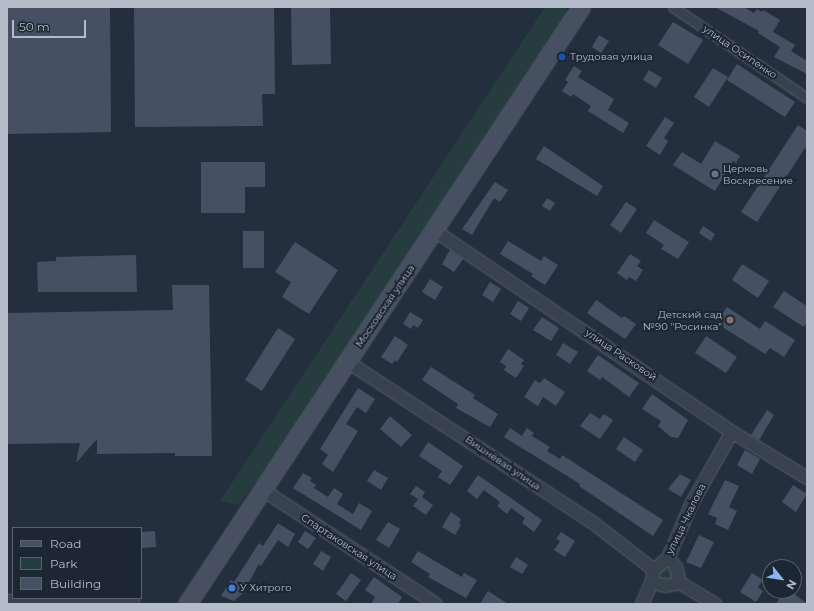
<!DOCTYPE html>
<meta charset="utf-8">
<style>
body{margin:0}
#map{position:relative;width:814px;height:611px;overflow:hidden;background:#242f3e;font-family:Montserrat,sans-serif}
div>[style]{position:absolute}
.green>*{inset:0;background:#263c3f}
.building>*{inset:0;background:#455162}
.roads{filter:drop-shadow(0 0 1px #565f6c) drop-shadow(0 0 1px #565f6c)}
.pedestrian>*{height:9px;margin:-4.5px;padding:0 4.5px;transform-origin:4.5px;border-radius:4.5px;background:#38414e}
.minor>*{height:12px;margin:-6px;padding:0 6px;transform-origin:6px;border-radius:6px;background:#38414e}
.tertiary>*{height:15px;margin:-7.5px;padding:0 7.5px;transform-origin:7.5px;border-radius:7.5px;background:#38414e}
.secondary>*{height:17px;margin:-8.5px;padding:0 8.5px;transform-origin:8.5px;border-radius:8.5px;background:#465061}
.dots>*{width:11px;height:11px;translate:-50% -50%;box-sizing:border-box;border:2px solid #1d2633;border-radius:50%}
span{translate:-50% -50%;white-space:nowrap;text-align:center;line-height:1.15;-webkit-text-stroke:4px #1d2633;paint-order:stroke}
.street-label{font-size:10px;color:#b4bcc9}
.poi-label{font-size:10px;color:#b4bcc9}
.left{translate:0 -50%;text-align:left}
.right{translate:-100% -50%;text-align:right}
.frame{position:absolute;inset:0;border:8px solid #b4bcc9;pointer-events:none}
.legend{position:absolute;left:12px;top:527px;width:130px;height:72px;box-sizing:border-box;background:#1d2633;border:1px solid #59626f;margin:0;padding:5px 7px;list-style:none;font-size:12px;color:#b4bcc9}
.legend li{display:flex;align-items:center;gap:8px;height:20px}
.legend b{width:20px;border:1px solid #59626f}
.north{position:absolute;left:762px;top:559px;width:40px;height:40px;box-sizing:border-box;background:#1d2633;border:1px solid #59626f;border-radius:50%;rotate:120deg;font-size:11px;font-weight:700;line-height:16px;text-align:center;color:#b4bcc9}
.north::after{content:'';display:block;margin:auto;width:14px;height:18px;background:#8ab4f8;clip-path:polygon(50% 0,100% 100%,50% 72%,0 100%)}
.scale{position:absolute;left:12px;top:20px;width:74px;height:18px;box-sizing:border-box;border:2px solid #b4bcc9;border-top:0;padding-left:5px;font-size:12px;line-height:14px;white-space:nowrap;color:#b4bcc9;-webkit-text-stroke:3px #1d2633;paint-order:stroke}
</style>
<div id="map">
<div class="green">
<i style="clip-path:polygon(545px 7px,566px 7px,567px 13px,260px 478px,238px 505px,220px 501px)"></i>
<i style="clip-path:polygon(664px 567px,668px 567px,674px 573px,671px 580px,661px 581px,659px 577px)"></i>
</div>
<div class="building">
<i style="clip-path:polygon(7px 7px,110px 7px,111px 132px,7px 134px)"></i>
<i style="clip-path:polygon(134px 7px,274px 7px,275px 94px,262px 94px,263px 126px,135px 127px)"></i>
<i style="clip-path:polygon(291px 7px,330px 7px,331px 64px,292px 65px)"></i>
<i style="clip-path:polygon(715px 7px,744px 7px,754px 13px,757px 9px,762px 12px,763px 10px,780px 20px,773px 32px,795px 45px,791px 51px,807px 61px,807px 74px,774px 57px,780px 47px,758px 33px,759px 31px)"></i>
<i style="clip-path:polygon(673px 22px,703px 40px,688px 64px,658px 45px)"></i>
<i style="clip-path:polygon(599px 35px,609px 41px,601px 53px,592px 47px)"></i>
<i style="clip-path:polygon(737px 64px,795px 102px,785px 117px,727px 80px)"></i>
<i style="clip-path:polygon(574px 66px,582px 71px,578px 77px,614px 99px,608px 110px,629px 123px,623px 133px,588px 111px,591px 106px,573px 94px,571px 97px,562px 91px,568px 82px,565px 80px)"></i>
<i style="clip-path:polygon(713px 68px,728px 77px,709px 107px,694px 97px)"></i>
<i style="clip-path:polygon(649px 70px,662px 78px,656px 88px,643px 80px)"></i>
<i style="clip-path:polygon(665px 117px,674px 123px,664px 138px,668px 141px,660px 155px,646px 146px)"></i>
<i style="clip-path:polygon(798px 125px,807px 131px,807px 145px,757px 222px,741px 212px)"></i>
<i style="clip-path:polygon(715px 141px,740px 156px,736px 163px,733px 161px,715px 191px,673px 165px,682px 152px,701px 164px)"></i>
<i style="clip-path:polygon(544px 146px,603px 186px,597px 196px,536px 159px)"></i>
<i style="clip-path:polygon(201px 162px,265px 162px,265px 187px,245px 187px,245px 213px,201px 213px)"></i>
<i style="clip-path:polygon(495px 182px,508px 190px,500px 202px,494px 198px,472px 235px,462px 229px)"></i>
<i style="clip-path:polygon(547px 198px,555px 203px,550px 211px,542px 206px)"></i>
<i style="clip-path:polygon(626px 202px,637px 209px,621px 233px,610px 225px)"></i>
<i style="clip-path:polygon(654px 220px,689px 242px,678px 259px,661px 249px,664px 245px,646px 233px)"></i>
<i style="clip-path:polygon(703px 226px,715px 234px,711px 241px,699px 233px)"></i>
<i style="clip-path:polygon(243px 231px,264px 231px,264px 268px,243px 268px)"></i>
<i style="clip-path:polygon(508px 241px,541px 261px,544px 256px,558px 265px,545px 285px,531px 276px,533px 274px,500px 254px)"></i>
<i style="clip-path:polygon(295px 242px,338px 270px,309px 314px,282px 297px,291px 282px,275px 272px)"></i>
<i style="clip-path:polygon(450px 250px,463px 259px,454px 272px,442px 264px)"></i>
<i style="clip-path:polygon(630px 254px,641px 261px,637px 266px,643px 270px,636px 281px,629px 277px,627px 280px,617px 273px)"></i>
<i style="clip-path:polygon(136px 255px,137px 292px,38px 292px,37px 262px,56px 261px,56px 257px)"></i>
<i style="clip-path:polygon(742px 264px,769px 281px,758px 298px,732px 280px)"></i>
<i style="clip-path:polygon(430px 279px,443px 287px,435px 300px,422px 292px)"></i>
<i style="clip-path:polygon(490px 282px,501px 289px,493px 302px,482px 295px)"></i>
<i style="clip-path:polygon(172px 285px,209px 285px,212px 456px,175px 456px,175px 453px,97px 454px,97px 439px,76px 463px,80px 443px,7px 444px,7px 313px,173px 310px)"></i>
<i style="clip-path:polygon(784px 291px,807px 306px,807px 322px,804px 327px,773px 307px)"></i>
<i style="clip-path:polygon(596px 300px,622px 318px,624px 316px,636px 324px,625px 339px,587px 313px)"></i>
<i style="clip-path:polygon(518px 301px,529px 308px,521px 321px,510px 314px)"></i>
<i style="clip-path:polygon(727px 307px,760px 329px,765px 321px,795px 340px,784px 357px,770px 348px,765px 354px,716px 323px)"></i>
<i style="clip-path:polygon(410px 312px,423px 320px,418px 328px,413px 325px,411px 329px,403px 324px)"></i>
<i style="clip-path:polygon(542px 317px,559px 328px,551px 341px,533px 330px)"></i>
<i style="clip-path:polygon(278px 328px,295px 339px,262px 391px,245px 380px)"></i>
<i style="clip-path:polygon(395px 336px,408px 345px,397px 362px,395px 360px,392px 364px,381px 357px)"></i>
<i style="clip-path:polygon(706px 336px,737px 357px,726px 373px,695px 353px)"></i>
<i style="clip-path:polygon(563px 343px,578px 352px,570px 364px,556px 355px)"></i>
<i style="clip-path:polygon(508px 349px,524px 360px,521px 364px,524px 366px,516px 378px,504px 370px,506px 366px,500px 362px)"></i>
<i style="clip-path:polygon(598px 355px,639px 383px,629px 397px,602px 377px,600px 380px,587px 371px)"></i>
<i style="clip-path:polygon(431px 367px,475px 395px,473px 398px,498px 414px,490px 427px,456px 408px,458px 404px,422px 380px)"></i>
<i style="clip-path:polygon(544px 378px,565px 392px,556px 406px,543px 397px,538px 406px,524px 397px,535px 380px,540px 383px)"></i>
<i style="clip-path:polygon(358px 388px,375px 399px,366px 413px,357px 407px,346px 424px,358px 431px,333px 472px,322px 464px,328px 455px,320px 449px)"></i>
<i style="clip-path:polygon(652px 394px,688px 420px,678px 438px,671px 437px,658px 426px,661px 421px,642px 409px)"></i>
<i style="clip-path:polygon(767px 410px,774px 415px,759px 440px,751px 435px)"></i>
<i style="clip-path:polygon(590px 413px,600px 419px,604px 414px,613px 420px,600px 439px,580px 426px)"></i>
<i style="clip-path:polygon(390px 416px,412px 435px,401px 447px,380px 429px)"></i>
<i style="clip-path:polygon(510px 428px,522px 436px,527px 428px,534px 433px,532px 436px,550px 447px,547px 451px,560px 459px,562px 455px,663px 520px,653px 536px,579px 486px,580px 484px,504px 437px)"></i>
<i style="clip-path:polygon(624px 437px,643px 450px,635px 462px,616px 449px)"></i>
<i style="clip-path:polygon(428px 442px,463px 466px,450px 485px,438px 477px,442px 471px,419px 456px)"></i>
<i style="clip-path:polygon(745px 450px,760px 459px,752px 474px,737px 465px)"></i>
<i style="clip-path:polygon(374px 470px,388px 478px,381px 490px,367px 481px)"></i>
<i style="clip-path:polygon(303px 473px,312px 478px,310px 481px,316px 485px,314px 488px,328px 497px,334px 488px,343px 494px,337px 504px,353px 514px,359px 503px,372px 511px,361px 530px,293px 488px)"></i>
<i style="clip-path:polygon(680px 474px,691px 480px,681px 497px,668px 489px)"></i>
<i style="clip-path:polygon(478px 475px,542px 520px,534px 532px,522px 523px,525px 518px,511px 508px,507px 514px,497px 506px,500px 502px,484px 490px,477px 499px,467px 491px)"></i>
<i style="clip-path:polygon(725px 480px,739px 486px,729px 507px,737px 511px,728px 530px,715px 524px,717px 518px,708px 514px)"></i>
<i style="clip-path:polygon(793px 485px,807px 494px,796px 512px,782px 502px)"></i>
<i style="clip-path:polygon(416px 486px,425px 492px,422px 497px,433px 505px,426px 515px,413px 506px,418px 499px,410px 494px)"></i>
<i style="clip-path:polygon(451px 512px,461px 519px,459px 523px,461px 525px,455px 535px,442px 527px)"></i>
<i style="clip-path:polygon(388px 522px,400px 529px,389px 548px,376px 540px)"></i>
<i style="clip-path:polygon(278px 523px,295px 534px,288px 547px,278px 540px,261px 566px,259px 564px,243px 593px,234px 601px,221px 596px,231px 580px,234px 582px,259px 543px,263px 546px)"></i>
<i style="clip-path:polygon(155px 531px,156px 547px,141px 548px,141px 532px)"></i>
<i style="clip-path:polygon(305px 531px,316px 538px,308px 549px,298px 542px)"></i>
<i style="clip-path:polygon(561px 532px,575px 541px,565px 557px,554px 550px,560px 541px,556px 539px)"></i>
<i style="clip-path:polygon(699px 535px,714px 542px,701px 568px,686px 562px)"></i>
<i style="clip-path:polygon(321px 551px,331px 557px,323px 571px,313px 564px)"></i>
<i style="clip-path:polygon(418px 551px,462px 577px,464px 573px,477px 580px,466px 598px,428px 577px,430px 574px,411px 562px)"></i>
<i style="clip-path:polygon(516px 557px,528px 565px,522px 574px,510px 567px)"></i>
<i style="clip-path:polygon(351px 573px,361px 580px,346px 601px,336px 594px)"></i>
<i style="clip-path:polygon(752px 573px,763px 580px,758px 587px,763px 591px,756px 602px,740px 592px)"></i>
<i style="clip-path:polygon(374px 577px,402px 597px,398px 604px,371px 604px,375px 597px,365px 590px)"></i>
<i style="clip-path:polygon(488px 591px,508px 604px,480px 604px)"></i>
<i style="clip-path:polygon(784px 591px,791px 591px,807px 604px,776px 604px)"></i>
</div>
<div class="roads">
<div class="pedestrian">
<i style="left:673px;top:7px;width:162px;rotate:34.2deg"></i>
</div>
<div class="minor">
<i style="left:435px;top:231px;width:359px;rotate:34.1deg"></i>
<i style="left:732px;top:432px;width:88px;rotate:31.5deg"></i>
<i style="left:348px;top:362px;width:292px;rotate:33.3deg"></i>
<i style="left:592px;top:522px;width:78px;rotate:37.7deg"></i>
<i style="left:263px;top:490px;width:207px;rotate:33.4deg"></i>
<i style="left:668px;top:558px;width:12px;rotate:48deg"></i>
<i style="left:676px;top:567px;width:16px;rotate:76deg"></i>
<i style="left:680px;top:583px;width:41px;rotate:31deg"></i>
<i style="left:652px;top:582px;width:14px;rotate:17deg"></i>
<i style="left:665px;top:586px;width:15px;rotate:-11deg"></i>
<i style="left:642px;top:604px;width:24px;rotate:-66deg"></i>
<i style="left:652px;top:582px;width:12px;rotate:-81deg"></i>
<i style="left:654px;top:570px;width:18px;rotate:-41deg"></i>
<i style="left:668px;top:558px;width:60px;rotate:-66.4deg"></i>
<i style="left:692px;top:503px;width:81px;rotate:-60.6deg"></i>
</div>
<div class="tertiary">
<i style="left:7px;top:602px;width:101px;rotate:-1.1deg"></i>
<i style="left:108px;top:600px;width:24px;rotate:9deg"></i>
</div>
<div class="secondary">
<i style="left:187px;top:604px;width:715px;rotate:-56.58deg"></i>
</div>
</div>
<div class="dots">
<i style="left:562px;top:57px;background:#1a4fb4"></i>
<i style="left:715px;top:174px;background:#6b7280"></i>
<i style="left:730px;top:320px;background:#8d6e63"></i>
<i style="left:232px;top:588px;background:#3f7fe0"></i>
</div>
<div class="street-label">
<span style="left:740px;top:52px;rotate:34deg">улица Осипенко</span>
<span style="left:385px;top:306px;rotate:-56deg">Московская улица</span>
<span style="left:621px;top:355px;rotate:34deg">улица Расковой</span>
<span style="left:503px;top:463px;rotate:34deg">Вишнёвая улица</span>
<span style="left:686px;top:519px;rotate:-64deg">улица Чкалова</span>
<span style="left:349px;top:547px;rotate:33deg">Спартаковская улица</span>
</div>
<div class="poi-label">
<span class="left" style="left:570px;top:57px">Трудовая улица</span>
<span class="left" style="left:723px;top:174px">Церковь<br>Воскресение</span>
<span class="right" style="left:722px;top:320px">Детский сад<br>№90 "Росинка"</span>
<span class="left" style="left:240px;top:588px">У Хитрого</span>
</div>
<div class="frame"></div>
<ul class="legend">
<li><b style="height:5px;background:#465061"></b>Road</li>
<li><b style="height:11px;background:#263c3f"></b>Park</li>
<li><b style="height:11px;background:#455162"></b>Building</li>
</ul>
<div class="north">N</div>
<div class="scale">50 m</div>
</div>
